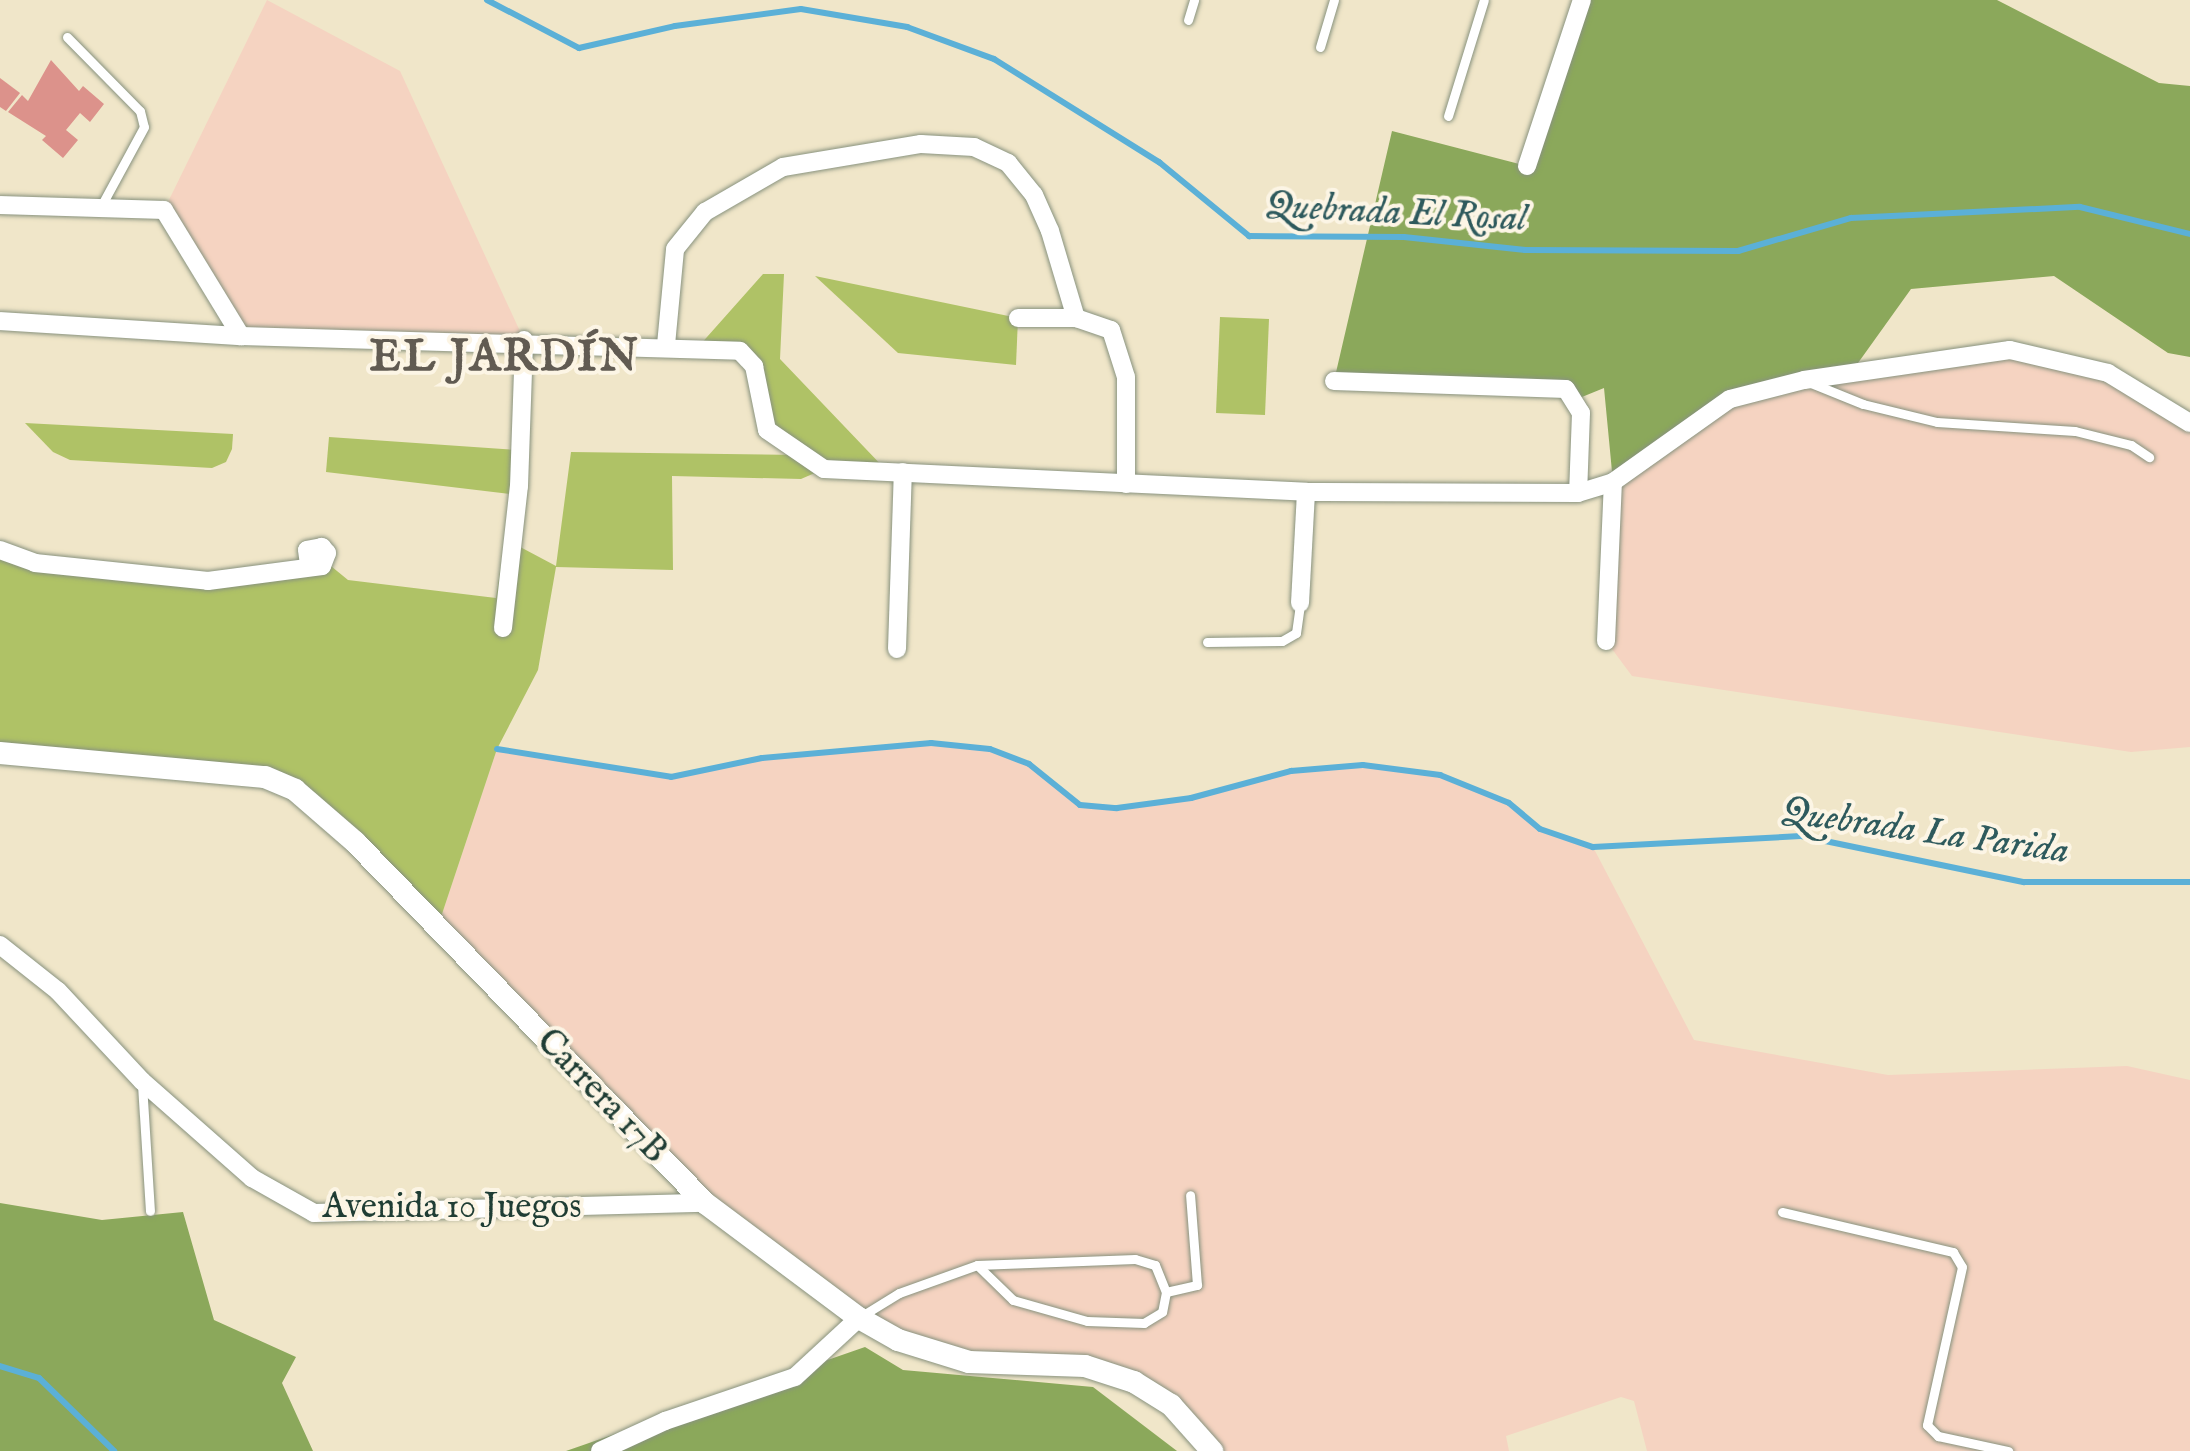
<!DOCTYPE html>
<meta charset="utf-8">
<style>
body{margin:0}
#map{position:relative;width:2190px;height:1451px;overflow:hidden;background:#f0e6c9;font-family:"IM FELL English",serif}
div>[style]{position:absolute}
.built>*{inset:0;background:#f5d3c1}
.green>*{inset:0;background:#afc266}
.forest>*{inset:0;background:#8ba85b}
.stream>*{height:6px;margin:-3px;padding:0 3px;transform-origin:3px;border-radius:3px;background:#5bb0d7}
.building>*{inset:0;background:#dc928b}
.roads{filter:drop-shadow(0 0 2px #88927e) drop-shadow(0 0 2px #88927e)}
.service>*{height:9px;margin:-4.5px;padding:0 4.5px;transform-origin:4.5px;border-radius:4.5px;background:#fff}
.minor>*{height:18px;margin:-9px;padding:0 9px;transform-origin:9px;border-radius:9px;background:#fff}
.tertiary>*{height:22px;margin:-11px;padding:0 11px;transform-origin:11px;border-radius:11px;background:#fff}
span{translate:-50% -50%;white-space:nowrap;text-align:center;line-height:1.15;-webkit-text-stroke:8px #fcf5e5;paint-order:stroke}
.street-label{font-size:35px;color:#1f3d34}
.water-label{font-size:38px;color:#2e5a5d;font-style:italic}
.district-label{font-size:45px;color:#615b52;font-weight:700;letter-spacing:2.5px}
</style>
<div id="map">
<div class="built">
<i style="clip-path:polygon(267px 0,400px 71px,524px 340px,241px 336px,164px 210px)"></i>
<i style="clip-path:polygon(2010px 350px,2108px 373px,2190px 423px,2190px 747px,2131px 752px,1632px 676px,1606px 641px,1613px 482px,1730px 399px)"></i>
<i style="clip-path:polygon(931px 743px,990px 749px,1029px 764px,1079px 805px,1117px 808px,1191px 798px,1291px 771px,1363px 765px,1440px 775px,1509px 803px,1540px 829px,1593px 847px,1694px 1040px,1888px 1075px,2127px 1066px,2190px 1080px,2190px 1451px,1647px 1451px,1634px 1401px,1621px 1397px,1506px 1436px,1509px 1451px,1212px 1451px,1134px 1382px,969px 1362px,898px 1340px,735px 1222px,437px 929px,497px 749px,671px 777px,762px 758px)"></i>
</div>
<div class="green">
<i style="clip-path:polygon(763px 274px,784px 274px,780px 359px,886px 470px,824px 469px,801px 479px,672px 476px,673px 570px,556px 567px,538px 670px,497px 749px,437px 929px,295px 790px,0 753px,0 550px,207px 581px,326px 562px,348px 580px,496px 598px,505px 539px,556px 566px,571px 452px,801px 455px,779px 444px,740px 351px,699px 346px)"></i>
<i style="clip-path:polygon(815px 276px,1018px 318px,1016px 365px,898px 353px)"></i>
<i style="clip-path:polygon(1220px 317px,1269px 319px,1265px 415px,1216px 413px)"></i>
<i style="clip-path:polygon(25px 423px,233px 434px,232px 449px,226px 462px,212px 468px,70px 460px,53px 452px)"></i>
<i style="clip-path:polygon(329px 437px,516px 450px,510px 494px,326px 472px)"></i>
</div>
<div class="forest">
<i style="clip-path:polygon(1582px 0,1997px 0,2159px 83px,2190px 86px,2190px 357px,2168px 353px,2054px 276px,1911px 289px,1858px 363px,1741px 396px,1613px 482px,1604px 388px,1577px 399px,1334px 381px,1392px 131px,1527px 166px)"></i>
<i style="clip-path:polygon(0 1203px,102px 1220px,183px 1212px,214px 1320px,296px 1357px,282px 1383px,313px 1451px,0 1451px)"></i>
<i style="clip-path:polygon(865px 1347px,903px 1370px,1093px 1387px,1177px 1451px,566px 1451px)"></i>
</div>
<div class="stream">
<i style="left:487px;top:0;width:104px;rotate:27.6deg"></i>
<i style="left:579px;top:48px;width:98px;rotate:-12.9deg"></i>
<i style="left:675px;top:26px;width:127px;rotate:-7.7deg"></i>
<i style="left:801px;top:9px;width:108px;rotate:9.6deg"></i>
<i style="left:907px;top:27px;width:93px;rotate:20.2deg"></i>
<i style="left:994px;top:59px;width:195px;rotate:32deg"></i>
<i style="left:1159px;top:162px;width:117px;rotate:39.4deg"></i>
<i style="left:1249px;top:236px;width:155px;rotate:0.4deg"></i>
<i style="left:1404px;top:237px;width:122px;rotate:6.1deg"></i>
<i style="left:1525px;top:250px;width:213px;rotate:0.3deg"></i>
<i style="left:1738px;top:251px;width:118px;rotate:-16.3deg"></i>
<i style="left:1851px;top:218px;width:229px;rotate:-2.8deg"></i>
<i style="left:2080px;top:207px;width:113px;rotate:13.8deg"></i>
<i style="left:497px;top:749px;width:176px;rotate:9.1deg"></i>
<i style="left:671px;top:777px;width:93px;rotate:-11.8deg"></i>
<i style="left:762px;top:758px;width:170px;rotate:-5.1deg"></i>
<i style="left:931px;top:743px;width:59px;rotate:5.8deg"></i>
<i style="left:990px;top:749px;width:42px;rotate:21deg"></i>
<i style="left:1029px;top:764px;width:65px;rotate:38.8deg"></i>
<i style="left:1080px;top:805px;width:37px;rotate:5deg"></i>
<i style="left:1117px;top:808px;width:75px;rotate:-7.7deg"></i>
<i style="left:1191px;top:798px;width:104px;rotate:-15.1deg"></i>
<i style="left:1291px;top:771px;width:72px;rotate:-4.8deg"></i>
<i style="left:1363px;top:765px;width:78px;rotate:7.4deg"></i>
<i style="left:1440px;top:775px;width:74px;rotate:22.1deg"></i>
<i style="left:1509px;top:803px;width:40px;rotate:40deg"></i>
<i style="left:1540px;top:829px;width:56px;rotate:18.8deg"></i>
<i style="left:1593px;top:847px;width:208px;rotate:-3deg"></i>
<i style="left:1801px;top:836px;width:228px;rotate:11.7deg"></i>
<i style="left:2024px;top:882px;width:166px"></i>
<i style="left:0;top:1366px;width:41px;rotate:17.1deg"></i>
<i style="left:39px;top:1378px;width:105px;rotate:44.2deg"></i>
</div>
<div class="building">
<i style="clip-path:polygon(51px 60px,79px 91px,83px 86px,104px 104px,90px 122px,80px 113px,66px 130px,78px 140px,63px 158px,42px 140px,46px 136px,8px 112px,22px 95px,28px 101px)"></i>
<i style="clip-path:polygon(0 78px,20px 93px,6px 111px,0 107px)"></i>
</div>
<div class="roads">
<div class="service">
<i style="left:1188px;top:20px;width:21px;rotate:-73deg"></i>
<i style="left:67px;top:37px;width:104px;rotate:45.4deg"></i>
<i style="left:140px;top:111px;width:16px;rotate:76deg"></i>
<i style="left:144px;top:127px;width:92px;rotate:118.5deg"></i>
<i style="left:1320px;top:47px;width:49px;rotate:-73.4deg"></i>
<i style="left:1448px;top:116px;width:121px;rotate:-72.8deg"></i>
<i style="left:1811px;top:383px;width:56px;rotate:22deg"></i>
<i style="left:1863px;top:404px;width:76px;rotate:13.7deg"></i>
<i style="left:1937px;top:422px;width:138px;rotate:3.7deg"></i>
<i style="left:2075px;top:431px;width:58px;rotate:14deg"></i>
<i style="left:2131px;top:445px;width:22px;rotate:34deg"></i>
<i style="left:1207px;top:642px;width:75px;rotate:-0.8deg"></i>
<i style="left:1282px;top:641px;width:16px;rotate:-30deg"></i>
<i style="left:1296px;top:633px;width:30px;rotate:-82deg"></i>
<i style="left:142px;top:1084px;width:127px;rotate:86.4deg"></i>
<i style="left:1782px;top:1212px;width:176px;rotate:13.2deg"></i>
<i style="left:1953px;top:1252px;width:17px;rotate:59deg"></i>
<i style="left:1962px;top:1267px;width:162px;rotate:102.5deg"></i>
<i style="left:1927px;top:1425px;width:16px;rotate:45deg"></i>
<i style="left:1938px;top:1436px;width:72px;rotate:12.1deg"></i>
<i style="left:1166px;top:1292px;width:32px;rotate:-13deg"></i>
<i style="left:1197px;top:1285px;width:90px;rotate:-94.4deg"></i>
<i style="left:860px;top:1317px;width:46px;rotate:-31.6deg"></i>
<i style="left:899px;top:1293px;width:83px;rotate:-19.7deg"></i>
<i style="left:977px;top:1265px;width:158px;rotate:-2.2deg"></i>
<i style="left:1135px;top:1259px;width:21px;rotate:17deg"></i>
<i style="left:1155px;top:1265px;width:29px;rotate:68deg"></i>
<i style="left:1166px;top:1292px;width:20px;rotate:101deg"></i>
<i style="left:1162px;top:1312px;width:21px;rotate:149deg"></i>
<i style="left:1144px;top:1323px;width:57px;rotate:-178deg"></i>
<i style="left:1087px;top:1321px;width:77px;rotate:-164.2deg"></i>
<i style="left:1013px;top:1300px;width:50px;rotate:-135.8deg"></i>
</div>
<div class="minor">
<i style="left:1527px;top:166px;width:175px;rotate:-71.7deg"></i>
<i style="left:0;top:205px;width:164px;rotate:1.7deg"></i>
<i style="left:164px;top:210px;width:148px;rotate:58.6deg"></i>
<i style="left:241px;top:336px;width:499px;rotate:1.7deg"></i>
<i style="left:740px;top:351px;width:21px;rotate:47deg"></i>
<i style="left:754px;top:366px;width:65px;rotate:78.5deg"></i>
<i style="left:767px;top:430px;width:69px;rotate:34.4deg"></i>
<i style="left:824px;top:469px;width:483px;rotate:2.7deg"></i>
<i style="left:1306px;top:492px;width:272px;rotate:0.2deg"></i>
<i style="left:1578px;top:493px;width:37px;rotate:-17deg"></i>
<i style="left:1613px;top:482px;width:143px;rotate:-35.4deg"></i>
<i style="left:1730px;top:399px;width:76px;rotate:-14.4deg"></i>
<i style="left:1804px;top:380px;width:208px;rotate:-8.3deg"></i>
<i style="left:2010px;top:350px;width:101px;rotate:13.2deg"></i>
<i style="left:2108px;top:373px;width:96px;rotate:31.4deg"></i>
<i style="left:1018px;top:318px;width:58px"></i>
<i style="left:1076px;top:318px;width:37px;rotate:19deg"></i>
<i style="left:1111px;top:330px;width:49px;rotate:72.3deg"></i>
<i style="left:1126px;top:377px;width:107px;rotate:90deg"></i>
<i style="left:0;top:321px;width:241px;rotate:3.6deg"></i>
<i style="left:666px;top:345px;width:96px;rotate:-84.6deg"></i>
<i style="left:675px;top:249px;width:48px;rotate:-51deg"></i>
<i style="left:705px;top:212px;width:90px;rotate:-30deg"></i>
<i style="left:783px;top:167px;width:140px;rotate:-9.5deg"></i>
<i style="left:921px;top:144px;width:53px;rotate:3.2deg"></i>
<i style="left:974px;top:147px;width:38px;rotate:25deg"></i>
<i style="left:1008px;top:163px;width:41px;rotate:50.9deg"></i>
<i style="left:1034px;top:195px;width:39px;rotate:66deg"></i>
<i style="left:1050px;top:231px;width:91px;rotate:73.4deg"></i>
<i style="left:1334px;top:381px;width:232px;rotate:2deg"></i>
<i style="left:1566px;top:389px;width:28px;rotate:58deg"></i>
<i style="left:1581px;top:413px;width:80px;rotate:92.1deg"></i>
<i style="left:0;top:550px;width:37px;rotate:20deg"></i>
<i style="left:35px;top:563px;width:174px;rotate:5.9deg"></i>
<i style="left:208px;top:581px;width:115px;rotate:-7.5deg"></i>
<i style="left:322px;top:566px;width:14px;rotate:-69deg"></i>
<i style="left:327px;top:553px;width:8px;rotate:-130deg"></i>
<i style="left:322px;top:547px;width:15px;rotate:169deg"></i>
<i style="left:307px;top:550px;width:15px;rotate:82deg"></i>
<i style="left:1300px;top:603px;width:111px;rotate:-86.9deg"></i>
<i style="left:503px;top:628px;width:143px;rotate:-83.6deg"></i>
<i style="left:519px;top:486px;width:146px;rotate:-88deg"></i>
<i style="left:1606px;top:641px;width:159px;rotate:-87.5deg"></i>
<i style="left:897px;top:649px;width:177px;rotate:-88.1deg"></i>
<i style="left:0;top:945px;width:74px;rotate:38.4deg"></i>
<i style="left:58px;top:991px;width:123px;rotate:47deg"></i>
<i style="left:142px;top:1081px;width:147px;rotate:41.4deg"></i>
<i style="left:252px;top:1178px;width:71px;rotate:29.4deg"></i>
<i style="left:314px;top:1213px;width:391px;rotate:-1.5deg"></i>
<i style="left:600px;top:1451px;width:72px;rotate:-24.8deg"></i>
<i style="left:665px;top:1421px;width:137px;rotate:-18.7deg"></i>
<i style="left:795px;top:1377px;width:87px;rotate:-42.7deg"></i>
</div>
<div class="tertiary">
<i style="left:0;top:753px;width:266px;rotate:5.2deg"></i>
<i style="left:265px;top:777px;width:33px;rotate:23deg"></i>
<i style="left:295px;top:790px;width:79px;rotate:40.9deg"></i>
<i style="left:355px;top:842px;width:503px;rotate:45.89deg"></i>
<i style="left:705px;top:1203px;width:192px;rotate:36.8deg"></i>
<i style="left:859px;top:1318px;width:45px;rotate:29.4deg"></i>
<i style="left:898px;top:1340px;width:74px;rotate:17.2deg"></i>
<i style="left:969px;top:1362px;width:116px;rotate:2deg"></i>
<i style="left:1085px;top:1366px;width:52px;rotate:18.1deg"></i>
<i style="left:1134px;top:1382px;width:44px;rotate:31.9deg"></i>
<i style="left:1171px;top:1405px;width:62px;rotate:48.3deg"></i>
</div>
</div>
<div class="street-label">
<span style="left:601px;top:1097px;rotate:46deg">Carrera 17B</span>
<span style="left:452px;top:1208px">Avenida 10 Juegos</span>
</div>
<div class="water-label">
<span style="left:1396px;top:214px;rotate:3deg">Quebrada El Rosal</span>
<span style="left:1925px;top:833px;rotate:8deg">Quebrada La Parida</span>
</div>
<div class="district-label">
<span style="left:505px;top:358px">EL JARDÍN</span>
</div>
</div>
